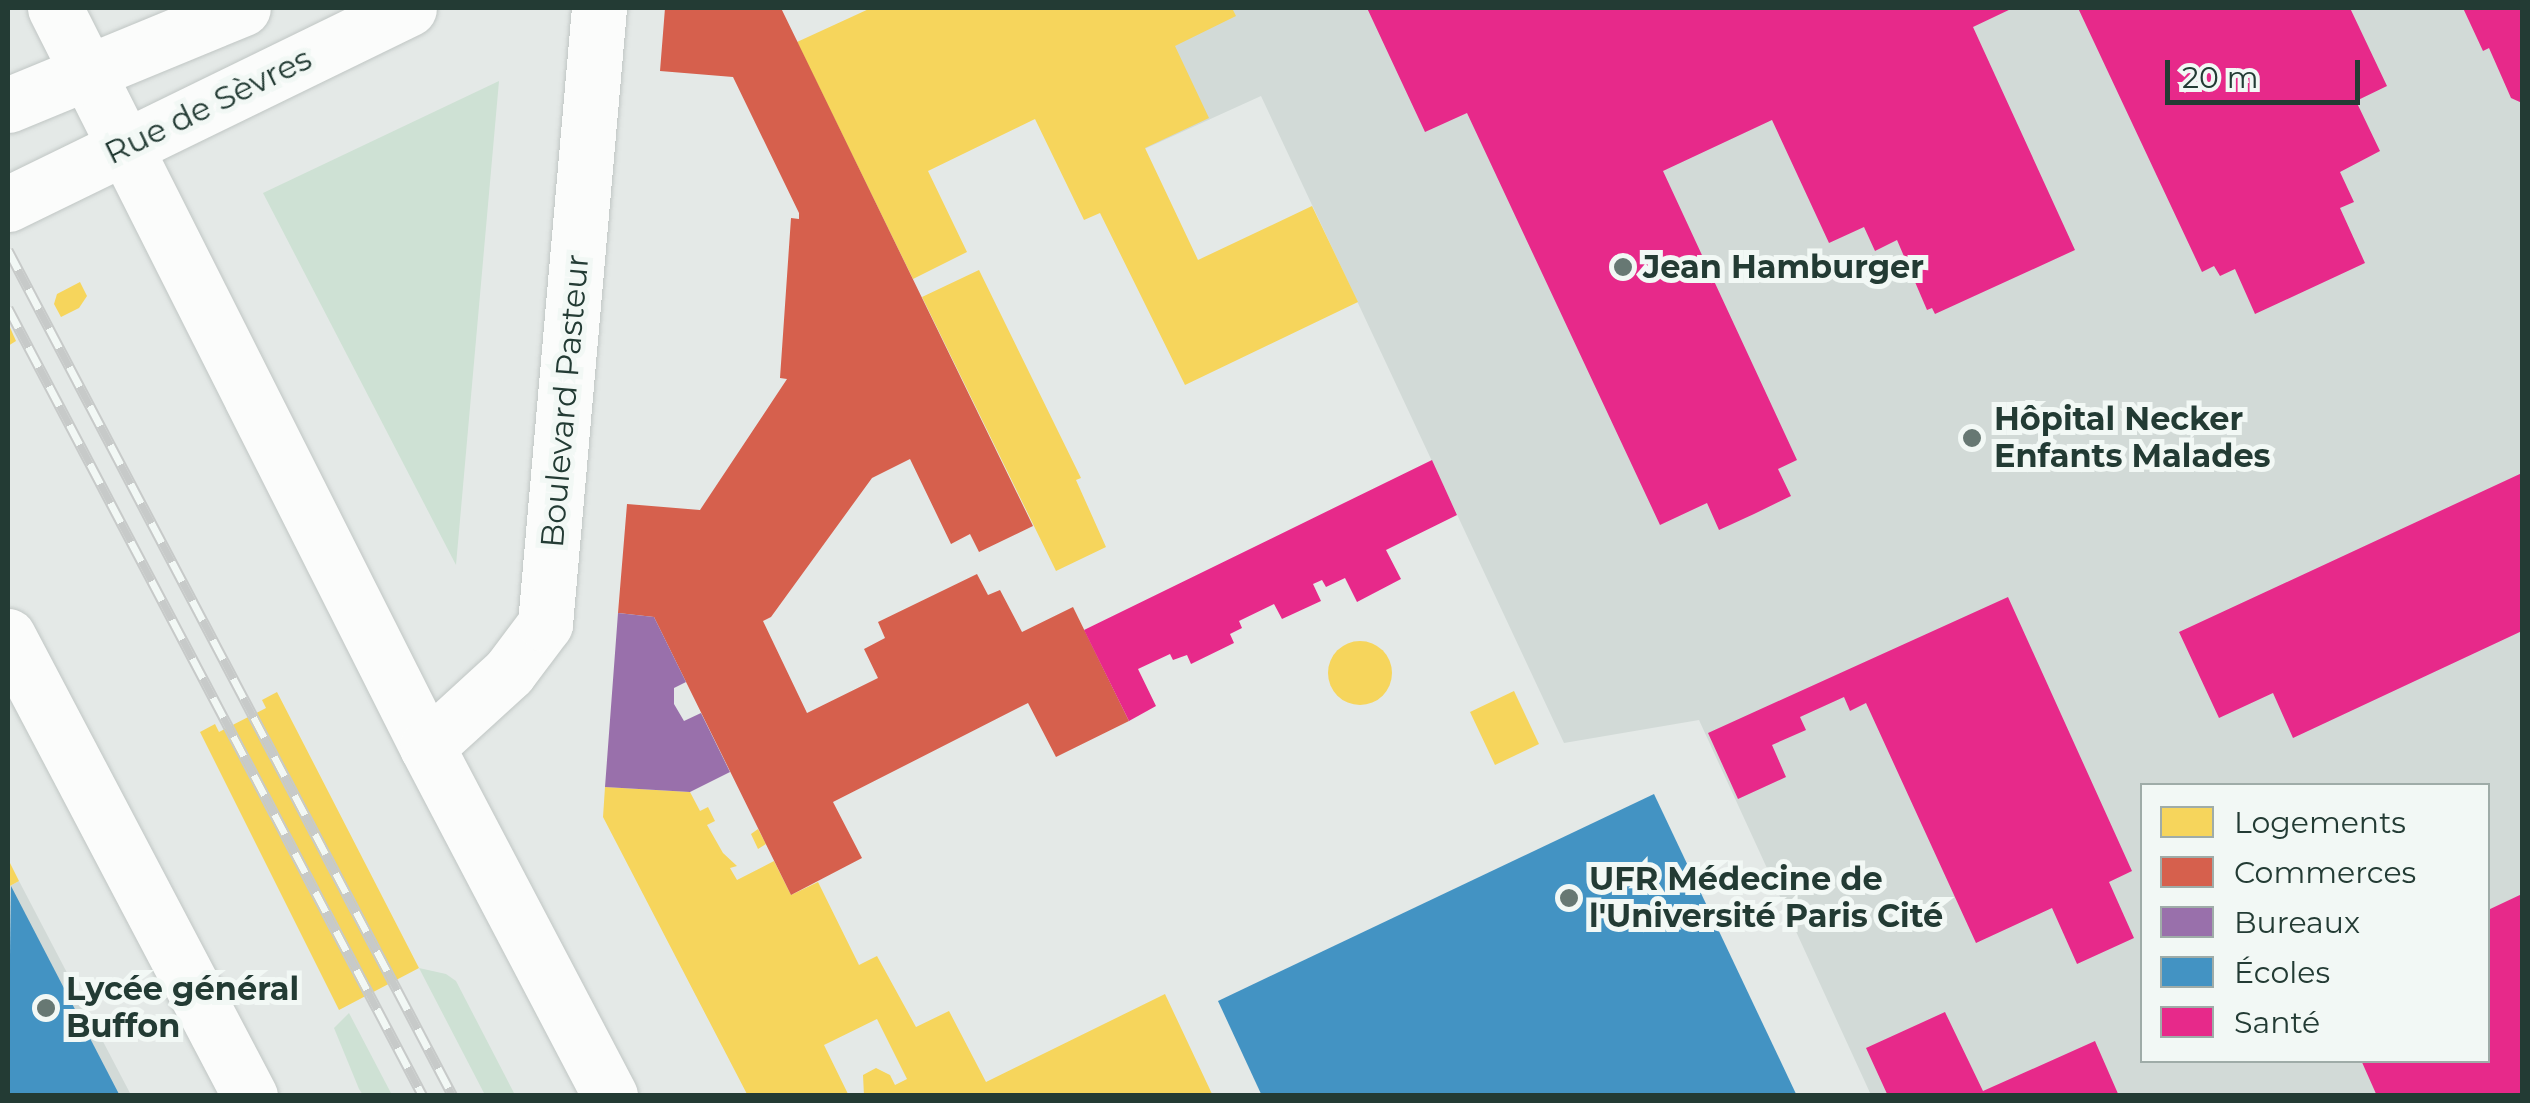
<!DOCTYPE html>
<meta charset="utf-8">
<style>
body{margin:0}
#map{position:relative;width:2530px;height:1103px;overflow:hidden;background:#e4e9e7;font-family:Montserrat,sans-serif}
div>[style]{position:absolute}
.built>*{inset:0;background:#d2dad7}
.green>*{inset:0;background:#cee1d4}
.homes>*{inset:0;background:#f6d55c}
.round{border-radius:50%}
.shops>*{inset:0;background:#d6604d}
.offices>*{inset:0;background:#9970ab}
.schools>*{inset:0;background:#4393c3}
.health>*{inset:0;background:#e7298a}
.roads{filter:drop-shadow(0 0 2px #c0c6c4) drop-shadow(0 0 2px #c0c6c4)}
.secondary>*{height:55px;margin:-27.5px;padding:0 27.5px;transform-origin:27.5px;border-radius:27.5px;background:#fbfcfb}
.rail>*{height:11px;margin-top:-5.5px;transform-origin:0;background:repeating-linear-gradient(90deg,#f2f8f5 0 22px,#c7cac9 0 44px);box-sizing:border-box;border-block:2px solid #c7cac9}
.dots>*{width:28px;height:28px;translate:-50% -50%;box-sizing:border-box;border:5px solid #f2f8f5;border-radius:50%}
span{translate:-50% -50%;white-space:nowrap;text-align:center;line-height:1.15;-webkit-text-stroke:10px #f2f8f5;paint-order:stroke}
.street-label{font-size:32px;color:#233b34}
.poi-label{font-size:32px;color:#233b34;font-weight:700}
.left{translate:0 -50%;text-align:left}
.frame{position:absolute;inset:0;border:10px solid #233b34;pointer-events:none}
.legend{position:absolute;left:2140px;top:783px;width:350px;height:280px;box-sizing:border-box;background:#f2f8f5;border:2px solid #9faca8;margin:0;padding:12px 18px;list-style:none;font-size:30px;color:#233b34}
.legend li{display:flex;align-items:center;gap:20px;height:50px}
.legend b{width:50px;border:2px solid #9faca8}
.scale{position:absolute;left:2165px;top:60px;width:195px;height:45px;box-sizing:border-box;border:5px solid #233b34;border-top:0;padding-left:12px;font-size:30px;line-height:35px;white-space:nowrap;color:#233b34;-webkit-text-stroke:8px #f2f8f5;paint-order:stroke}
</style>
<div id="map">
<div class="built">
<i style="clip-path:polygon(evenodd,1054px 8px,2522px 8px,2522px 1095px,1871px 1095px,1699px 720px,1564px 743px,1261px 96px,1129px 156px,1054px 8px,2142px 786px,2488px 786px,2488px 1060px,2142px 1060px,2142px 786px)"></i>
<i style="clip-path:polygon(19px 881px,131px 1095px,8px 1096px,8px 887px)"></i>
</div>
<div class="green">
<i style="clip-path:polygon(499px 81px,456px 565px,263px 193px)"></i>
<i style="clip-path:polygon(419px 968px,446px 974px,456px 981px,515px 1095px,485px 1095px)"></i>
<i style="clip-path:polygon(349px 1013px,392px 1095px,363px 1095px,359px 1089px,334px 1028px)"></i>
</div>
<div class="homes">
<i style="clip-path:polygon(871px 8px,1232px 8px,1236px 16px,1175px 46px,1209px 118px,1145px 148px,1198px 260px,1312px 206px,1358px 302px,1185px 385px,1100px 213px,1084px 220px,1035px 119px,928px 171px,967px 252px,913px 279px,797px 42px)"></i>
<i style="clip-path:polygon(979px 270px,1081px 478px,1076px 480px,1106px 547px,1056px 571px,922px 297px)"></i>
<i style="clip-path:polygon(80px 282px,87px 296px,79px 308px,61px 317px,54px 304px,57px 294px)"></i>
<i style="clip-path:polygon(8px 323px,16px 341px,8px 346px)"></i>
<i class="round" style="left:1328px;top:641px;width:64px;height:64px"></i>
<i style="clip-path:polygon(1514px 691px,1539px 744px,1495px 765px,1470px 712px)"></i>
<i style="clip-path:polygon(277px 692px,419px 968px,339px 1010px,200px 732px,215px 724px,219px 732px,266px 708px,262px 700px)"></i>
<i style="clip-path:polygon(605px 787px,690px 792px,700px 811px,708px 807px,715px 821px,707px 825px,723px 853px,737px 866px,730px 868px,737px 880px,774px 861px,791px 895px,818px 882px,859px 965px,877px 956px,916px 1027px,949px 1011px,986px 1082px,1165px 994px,1213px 1096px,864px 1096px,863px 1075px,876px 1068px,890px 1075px,895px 1085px,907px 1079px,877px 1019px,824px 1045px,849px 1096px,748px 1096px,603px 817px)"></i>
<i style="clip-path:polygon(758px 829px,766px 844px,758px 849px,751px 834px)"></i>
<i style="clip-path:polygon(8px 859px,19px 881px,8px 887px)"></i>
</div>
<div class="shops">
<i style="clip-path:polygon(665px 8px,781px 8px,1033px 526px,979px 552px,970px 534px,951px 544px,910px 459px,872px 478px,771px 617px,763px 621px,807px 713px,878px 678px,864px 649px,885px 638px,878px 622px,977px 574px,988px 595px,1000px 590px,1022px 632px,1073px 607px,1129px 721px,1056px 757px,1028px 703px,833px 802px,862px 858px,791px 895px,654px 617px,618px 613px,627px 504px,700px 510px,787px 379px,780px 378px,791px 218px,799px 219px,799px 213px,733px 77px,660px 71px)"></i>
</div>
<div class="offices">
<i style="clip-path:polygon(618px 613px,654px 617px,686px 682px,674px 688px,674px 704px,684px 721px,701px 713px,730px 772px,690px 792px,605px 787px)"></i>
</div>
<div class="schools">
<i style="clip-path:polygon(1654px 794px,1797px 1096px,1262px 1096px,1218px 1001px)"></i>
<i style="clip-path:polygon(11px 886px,120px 1096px,8px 1096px)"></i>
</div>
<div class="health">
<i style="clip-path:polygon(1367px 8px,2013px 8px,1973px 27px,2075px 250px,1935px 314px,1932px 308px,1927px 310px,1897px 240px,1875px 251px,1864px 227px,1829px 243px,1772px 120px,1663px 171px,1797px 460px,1778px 469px,1791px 496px,1754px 514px,1719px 530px,1707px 503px,1660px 525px,1467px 113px,1425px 132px)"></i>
<i style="clip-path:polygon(2078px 8px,2350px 8px,2387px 86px,2356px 101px,2380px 151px,2340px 172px,2354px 202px,2340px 208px,2365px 263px,2255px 314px,2235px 269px,2220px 276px,2214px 266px,2202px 272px)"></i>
<i style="clip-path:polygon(2463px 8px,2522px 8px,2522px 103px,2511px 98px,2489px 48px,2483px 51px)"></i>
<i style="clip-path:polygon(1432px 460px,1457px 515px,1386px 550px,1401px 579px,1357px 602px,1345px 578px,1326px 587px,1322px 580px,1313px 584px,1321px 601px,1282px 619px,1274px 604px,1239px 621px,1242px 628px,1230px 634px,1234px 643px,1191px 664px,1187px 655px,1173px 660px,1170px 654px,1138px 669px,1156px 706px,1129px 721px,1084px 630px)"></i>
<i style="clip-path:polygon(2522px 473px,2522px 631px,2293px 738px,2273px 693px,2219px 718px,2179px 632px)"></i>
<i style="clip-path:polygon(2008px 597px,2132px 871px,2109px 882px,2134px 938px,2077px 964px,2052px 908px,1976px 943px,1866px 703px,1850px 711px,1844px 697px,1800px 717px,1806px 730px,1772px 745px,1786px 777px,1738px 799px,1708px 733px)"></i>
<i style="clip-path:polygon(2522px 894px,2522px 1096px,2377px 1096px,2361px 1060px,2488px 1060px,2488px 910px)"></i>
<i style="clip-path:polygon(1945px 1012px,1983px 1091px,2095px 1041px,2119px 1096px,1888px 1096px,1866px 1048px)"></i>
</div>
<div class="roads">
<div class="secondary">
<i style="left:55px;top:8px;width:827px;rotate:63.28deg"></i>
<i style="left:427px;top:747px;width:394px;rotate:62.3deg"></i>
<i style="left:8px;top:105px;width:254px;rotate:-22.4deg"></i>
<i style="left:8px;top:204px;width:446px;rotate:-26deg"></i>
<i style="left:8px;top:636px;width:520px;rotate:62.25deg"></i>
<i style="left:427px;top:747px;width:111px;rotate:-42.4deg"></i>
<i style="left:509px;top:672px;width:60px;rotate:-53.1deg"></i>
<i style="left:545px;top:624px;width:618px;rotate:-84.99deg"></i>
</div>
</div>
<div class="rail">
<i style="left:8px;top:250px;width:956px;rotate:62.26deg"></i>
<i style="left:8px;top:308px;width:891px;rotate:62.23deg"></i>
</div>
<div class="dots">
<i style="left:1623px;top:267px;background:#677873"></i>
<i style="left:1972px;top:438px;background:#677873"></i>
<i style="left:1569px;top:898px;background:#677873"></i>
<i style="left:46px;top:1008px;background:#677873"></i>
</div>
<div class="street-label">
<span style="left:208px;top:106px;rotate:-26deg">Rue de Sèvres</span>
<span style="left:565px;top:401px;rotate:-85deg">Boulevard Pasteur</span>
</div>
<div class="poi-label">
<span class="left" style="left:1643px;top:267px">Jean Hamburger</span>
<span class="left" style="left:1994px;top:438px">Hôpital Necker<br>Enfants Malades</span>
<span class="left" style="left:1589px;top:898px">UFR Médecine de<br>l'Université Paris Cité</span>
<span class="left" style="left:66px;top:1008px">Lycée général<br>Buffon</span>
</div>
<div class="frame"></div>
<ul class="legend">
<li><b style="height:28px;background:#f6d55c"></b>Logements</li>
<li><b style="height:28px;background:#d6604d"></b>Commerces</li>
<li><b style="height:28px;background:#9970ab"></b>Bureaux</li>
<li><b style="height:28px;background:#4393c3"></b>Écoles</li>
<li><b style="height:28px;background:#e7298a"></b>Santé</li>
</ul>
<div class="scale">20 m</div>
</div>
